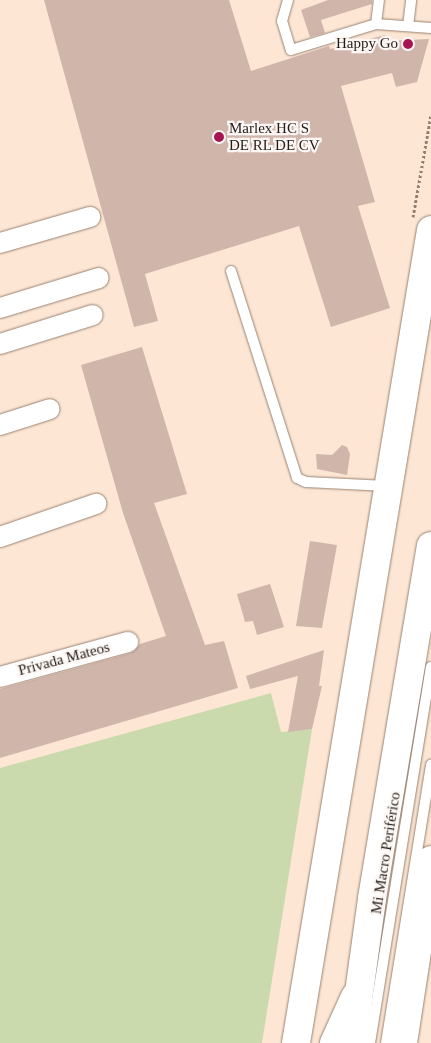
<!DOCTYPE html>
<meta charset="utf-8">
<style>
body{margin:0}
#map{position:relative;width:431px;height:1043px;overflow:hidden;background:#fde6d4;font-family:"Times New Roman",serif}
div>[style]{position:absolute}
.green>*{inset:0;background:#cbdaac}
.building>*{inset:0;background:#d0b5ab}
.path>*{height:3px;margin-top:-1.5px;transform-origin:0;background:repeating-linear-gradient(90deg,#918175 0 2.5px,transparent 0 5px)}
.roads{filter:drop-shadow(0 0 1px #988373) drop-shadow(0 0 1px #988373)}
.service>*{height:10px;margin:-5px;padding:0 5px;transform-origin:5px;border-radius:5px;background:#fff}
.minor>*{height:20px;margin:-10px;padding:0 10px;transform-origin:10px;border-radius:10px;background:#fff}
.secondary>*{height:28px;margin:-14px;padding:0 14px;transform-origin:14px;border-radius:14px;background:#fff}
.motorway>*{height:28px;margin:-14px;padding:0 14px;transform-origin:14px;border-radius:14px;background:#fff}
.dots>*{width:14px;height:14px;translate:-50% -50%;box-sizing:border-box;border:2px solid #fcf7f4;border-radius:50%}
span{translate:-50% -50%;white-space:nowrap;text-align:center;line-height:1.15;-webkit-text-stroke:4.5px #fcf7f4;paint-order:stroke}
.poi-label{font-size:15px;color:#241c16}
.right{translate:-100% -50%;text-align:right}
.left{translate:0 -50%;text-align:left}
.street-label{font-size:15px;color:#241c16}
</style>
<div id="map">
<div class="green">
<i style="clip-path:polygon(271px 693px,281px 732px,312px 729px,262px 1043px,0 1043px,0 768px)"></i>
</div>
<div class="building">
<i style="clip-path:polygon(44px 0,229px 0,251px 71px,329px 46px,330px 49px,385px 35px,388px 41px,429px 39px,417px 82px,396px 87px,392px 73px,341px 86px,375px 202px,358px 206px,390px 308px,331px 327px,299px 226px,145px 274px,158px 321px,134px 327px)"></i>
<i style="clip-path:polygon(328px 0,372px 0,372px 4px,321px 20px,325px 33px,310px 37px,301px 10px)"></i>
<i style="clip-path:polygon(142px 347px,187px 494px,154px 503px,205px 645px,224px 641px,238px 688px,0 758px,0 689px,131px 653px,140px 644px,166px 636px,123px 513px,81px 365px)"></i>
<i style="clip-path:polygon(342px 445px,347px 447px,350px 454px,347px 475px,317px 469px,316px 454px,332px 455px)"></i>
<i style="clip-path:polygon(310px 541px,337px 545px,322px 628px,296px 626px)"></i>
<i style="clip-path:polygon(270px 584px,284px 627px,257px 635px,253px 621px,245px 622px,237px 594px)"></i>
<i style="clip-path:polygon(324px 650px,319px 686px,322px 686px,312px 729px,288px 732px,298px 676px,250px 689px,246px 676px)"></i>
</div>
<div class="path">
<i style="left:413px;top:217px;width:104px;rotate:-80deg"></i>
</div>
<div class="roads">
<div class="service">
<i style="left:288px;top:0;width:22px;rotate:106deg"></i>
<i style="left:282px;top:21px;width:30px;rotate:73deg"></i>
<i style="left:291px;top:50px;width:89px;rotate:-17deg"></i>
<i style="left:376px;top:24px;width:55px;rotate:4.2deg"></i>
<i style="left:376px;top:24px;width:24px;rotate:-83deg"></i>
<i style="left:408px;top:26px;width:26px;rotate:-83deg"></i>
<i style="left:231px;top:271px;width:217px;rotate:72.3deg"></i>
<i style="left:297px;top:478px;width:10px;rotate:24deg"></i>
<i style="left:306px;top:482px;width:81px;rotate:2.8deg"></i>
<i style="left:370px;top:1043px;width:381px;rotate:-80.8deg"></i>
<i style="left:386px;top:1043px;width:282px;rotate:-80.8deg"></i>
</div>
<div class="minor">
<i style="left:0;top:243px;width:94px;rotate:-16.1deg"></i>
<i style="left:0;top:308px;width:103px;rotate:-16.9deg"></i>
<i style="left:0;top:344px;width:97px;rotate:-17.3deg"></i>
<i style="left:0;top:425px;width:52px;rotate:-17.7deg"></i>
<i style="left:0;top:537px;width:102px;rotate:-19deg"></i>
<i style="left:0;top:677px;width:133px;rotate:-15.3deg"></i>
</div>
<div class="secondary">
<i style="left:296px;top:1043px;width:824px;rotate:-80.57deg"></i>
<i style="left:334px;top:1043px;width:51px;rotate:-65.5deg"></i>
</div>
<div class="motorway">
<i style="left:352px;top:1043px;width:146px;rotate:-82.1deg"></i>
<i style="left:372px;top:898px;width:357px;rotate:-80.5deg"></i>
<i style="left:403px;top:1043px;width:185px;rotate:-81.3deg"></i>
</div>
</div>
<div class="dots">
<i style="left:408px;top:44px;background:#a61451"></i>
<i style="left:219px;top:137px;background:#a61451"></i>
</div>
<div class="poi-label">
<span class="right" style="left:398px;top:44px">Happy Go</span>
<span class="left" style="left:229px;top:137px">Marlex HC S<br>DE RL DE CV</span>
</div>
<div class="street-label">
<span style="left:64px;top:659px;rotate:-15deg">Privada Mateos</span>
<span style="left:386px;top:853px;rotate:-81deg">Mi Macro Periférico</span>
</div>
</div>
